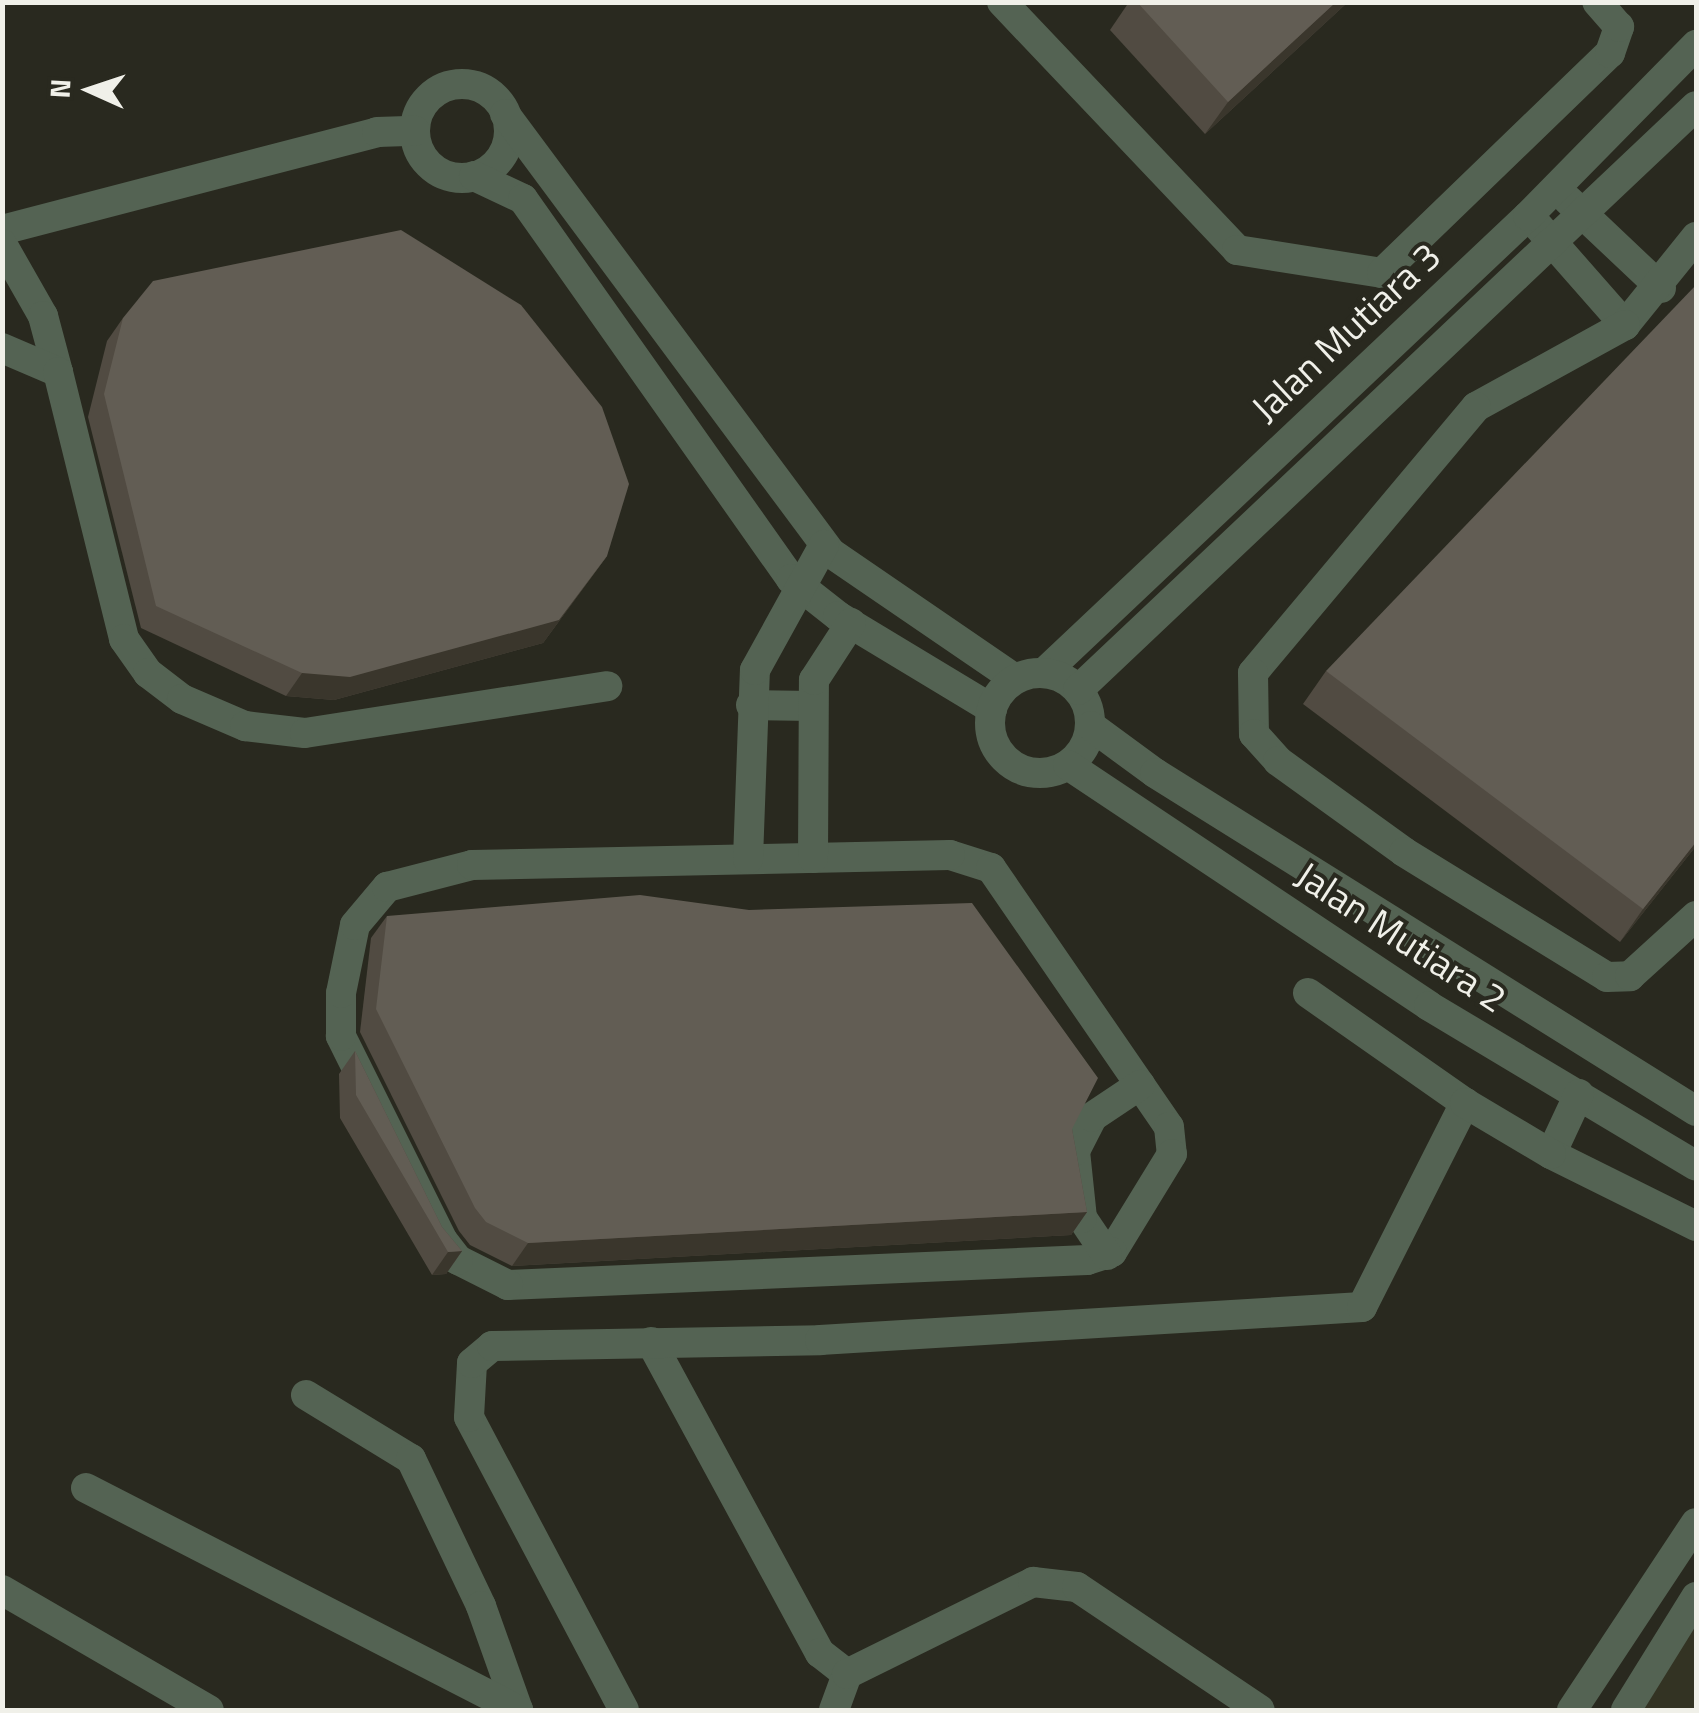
<!DOCTYPE html>
<style>
body{margin:0}
#map{position:relative;width:1699px;height:1713px;overflow:hidden;background:#29291f;font-family:"Titillium Web",sans-serif}
div>[style]{position:absolute}
.built>*{inset:0;background:#333323}
.minor>*{height:30px;margin:-15px;padding:0 15px;transform-origin:15px;border-radius:15px;background:#546353}
.minor>.ring{margin:-15px;padding:0;box-sizing:content-box;background:none;border:30px solid #546353;border-radius:50%}
.wall>*{inset:0;background:#514b42}
.shaded-wall>*{inset:0;background:#3a362c}
.building>*{inset:0;background:#625d54}
span{translate:-50% -50%;white-space:nowrap;text-align:center;line-height:1.15;-webkit-text-stroke:8px #29291f;paint-order:stroke}
.street-label{font-size:38px;color:#f0f0e9}
.frame{position:absolute;inset:0;border:5px solid #f0f0e9;pointer-events:none}
.north{position:absolute;left:40px;top:40px;width:100px;height:100px;-webkit-text-stroke:8px #29291f;paint-order:stroke;rotate:273deg;font-size:28px;font-weight:700;line-height:40px;text-align:center;color:#f0f0e9}
.north::after{content:'';display:block;margin:auto;width:35px;height:45px;background:#f0f0e9;clip-path:polygon(50% 0,100% 100%,50% 72%,0 100%)}
</style>
<div id="map">
<div class="built">
<i style="clip-path:polygon(1696px 1614px,1696px 1710px,1637px 1710px)"></i>
</div>
<div class="minor">
<i style="left:1002px;top:2px;width:342px;rotate:46.5deg"></i>
<i style="left:1237px;top:250px;width:147px;rotate:9deg"></i>
<i style="left:1382px;top:273px;width:317px;rotate:-44deg"></i>
<i style="left:1610px;top:53px;width:28px;rotate:-71deg"></i>
<i style="left:1619px;top:27px;width:33px;rotate:-131deg"></i>
<i class="ring" style="left:415px;top:84px;width:64px;height:64px"></i>
<i style="left:505px;top:114px;width:547px;rotate:53.4deg"></i>
<i style="left:831px;top:553px;width:223px;rotate:34.4deg"></i>
<i style="left:474px;top:176px;width:54px;rotate:25.1deg"></i>
<i style="left:523px;top:199px;width:465px;rotate:54.8deg"></i>
<i style="left:791px;top:579px;width:60px;rotate:38.2deg"></i>
<i style="left:838px;top:616px;width:180px;rotate:31.1deg"></i>
<i style="left:1568px;top:200px;width:128px;rotate:43.4deg"></i>
<i style="left:1538px;top:226px;width:132px;rotate:48.7deg"></i>
<i style="left:2px;top:230px;width:388px;rotate:-14.6deg"></i>
<i style="left:377px;top:132px;width:38px;rotate:-2deg"></i>
<i style="left:1696px;top:237px;width:113px;rotate:128.9deg"></i>
<i style="left:1625px;top:325px;width:170px;rotate:151.2deg"></i>
<i style="left:1476px;top:407px;width:347px;rotate:130deg"></i>
<i style="left:1253px;top:673px;width:61px;rotate:89.1deg"></i>
<i style="left:1254px;top:734px;width:36px;rotate:48deg"></i>
<i style="left:1278px;top:761px;width:155px;rotate:35.8deg"></i>
<i style="left:1404px;top:852px;width:238px;rotate:31.6deg"></i>
<i style="left:1607px;top:977px;width:23px;rotate:-2deg"></i>
<i style="left:1630px;top:976px;width:89px;rotate:-42.3deg"></i>
<i style="left:2px;top:244px;width:83px;rotate:60.3deg"></i>
<i style="left:43px;top:316px;width:58px;rotate:75deg"></i>
<i style="left:58px;top:372px;width:61px;rotate:-156.8deg"></i>
<i style="left:58px;top:372px;width:275px;rotate:76.1deg"></i>
<i style="left:124px;top:639px;width:42px;rotate:54.8deg"></i>
<i style="left:148px;top:673px;width:43px;rotate:37.4deg"></i>
<i style="left:182px;top:699px;width:69px;rotate:23.2deg"></i>
<i style="left:245px;top:726px;width:60px;rotate:6.7deg"></i>
<i style="left:305px;top:733px;width:306px;rotate:-8.8deg"></i>
<i style="left:1045px;top:672px;width:664px;rotate:-43.35deg"></i>
<i style="left:1528px;top:216px;width:240px;rotate:-45.5deg"></i>
<i class="ring" style="left:990px;top:673px;width:70px;height:70px"></i>
<i style="left:1078px;top:690px;width:850px;rotate:-43.38deg"></i>
<i style="left:751px;top:705px;width:62px;rotate:0.9deg"></i>
<i style="left:1091px;top:726px;width:79px;rotate:36.3deg"></i>
<i style="left:1155px;top:773px;width:638px;rotate:32deg"></i>
<i style="left:1068px;top:765px;width:434px;rotate:33.7deg"></i>
<i style="left:1429px;top:1006px;width:311px;rotate:30.9deg"></i>
<i style="left:950px;top:855px;width:43px;rotate:17.6deg"></i>
<i style="left:991px;top:868px;width:314px;rotate:55.5deg"></i>
<i style="left:1169px;top:1127px;width:27px;rotate:84deg"></i>
<i style="left:1172px;top:1154px;width:115px;rotate:121.5deg"></i>
<i style="left:1112px;top:1252px;width:26px;rotate:162deg"></i>
<i style="left:1087px;top:1260px;width:580px;rotate:177.53deg"></i>
<i style="left:508px;top:1285px;width:56px;rotate:-153.4deg"></i>
<i style="left:458px;top:1260px;width:24px;rotate:-128deg"></i>
<i style="left:443px;top:1241px;width:229px;rotate:-116.5deg"></i>
<i style="left:341px;top:1036px;width:43px;rotate:-90deg"></i>
<i style="left:341px;top:993px;width:69px;rotate:-78.4deg"></i>
<i style="left:355px;top:925px;width:50px;rotate:-49.9deg"></i>
<i style="left:387px;top:887px;width:88px;rotate:-14.5deg"></i>
<i style="left:472px;top:865px;width:478px;rotate:-1.2deg"></i>
<i style="left:813px;top:858px;width:178px;rotate:-89.7deg"></i>
<i style="left:814px;top:680px;width:68px;rotate:-57deg"></i>
<i style="left:748px;top:859px;width:189px;rotate:-87.9deg"></i>
<i style="left:755px;top:670px;width:143px;rotate:-61.1deg"></i>
<i style="left:1308px;top:993px;width:192px;rotate:35deg"></i>
<i style="left:1579px;top:1094px;width:66px;rotate:115deg"></i>
<i style="left:1551px;top:1154px;width:162px;rotate:26.4deg"></i>
<i style="left:1107px;top:1255px;width:45px;rotate:-124deg"></i>
<i style="left:1082px;top:1218px;width:67px;rotate:-96deg"></i>
<i style="left:1075px;top:1151px;width:38px;rotate:-63deg"></i>
<i style="left:1092px;top:1117px;width:58px;rotate:-33.7deg"></i>
<i style="left:651px;top:1342px;width:354px;rotate:61.5deg"></i>
<i style="left:820px;top:1653px;width:34px;rotate:38deg"></i>
<i style="left:306px;top:1395px;width:123px;rotate:31.4deg"></i>
<i style="left:411px;top:1459px;width:163px;rotate:64.5deg"></i>
<i style="left:481px;top:1606px;width:110px;rotate:70.4deg"></i>
<i style="left:86px;top:1488px;width:486px;rotate:27.2deg"></i>
<i style="left:2px;top:1590px;width:239px;rotate:30.1deg"></i>
<i style="left:624px;top:1710px;width:331px;rotate:-117.9deg"></i>
<i style="left:469px;top:1417px;width:54px;rotate:-86.8deg"></i>
<i style="left:472px;top:1363px;width:26px;rotate:-40deg"></i>
<i style="left:492px;top:1346px;width:328px;rotate:-1deg"></i>
<i style="left:820px;top:1340px;width:543px;rotate:-3.48deg"></i>
<i style="left:1362px;top:1307px;width:229px;rotate:-63.2deg"></i>
<i style="left:1465px;top:1103px;width:100px;rotate:30.7deg"></i>
<i style="left:834px;top:1710px;width:38px;rotate:-70deg"></i>
<i style="left:847px;top:1674px;width:208px;rotate:-26.3deg"></i>
<i style="left:1033px;top:1582px;width:44px;rotate:6.5deg"></i>
<i style="left:1077px;top:1587px;width:220px;rotate:33.9deg"></i>
<i style="left:1572px;top:1710px;width:224px;rotate:-56.5deg"></i>
<i style="left:1626px;top:1710px;width:133px;rotate:-58.2deg"></i>
</div>
<div class="wall">
<i style="clip-path:polygon(1129px 2px,1348px 2px,1205px 134px,1110px 30px)"></i>
<i style="clip-path:polygon(123px 318px,607px 556px,543px 643px,334px 700px,286px 696px,141px 628px,88px 417px,107px 341px)"></i>
<i style="clip-path:polygon(1326px 671px,1696px 846px,1620px 942px,1303px 704px)"></i>
<i style="clip-path:polygon(387px 916px,1072px 1129px,1087px 1212px,1071px 1235px,512px 1266px,470px 1245px,459px 1231px,360px 1032px,371px 938px)"></i>
<i style="clip-path:polygon(355px 1051px,442px 1227px,462px 1251px,446px 1274px,432px 1275px,340px 1118px,339px 1074px)"></i>
</div>
<div class="shaded-wall">
<i style="clip-path:polygon(1336px 2px,1348px 2px,1205px 134px,1228px 102px)"></i>
<i style="clip-path:polygon(607px 556px,543px 643px,334px 700px,286px 696px,302px 673px)"></i>
<i style="clip-path:polygon(1696px 842px,1696px 846px,1620px 942px,1643px 909px)"></i>
<i style="clip-path:polygon(1087px 1212px,1071px 1235px,512px 1266px,528px 1243px)"></i>
<i style="clip-path:polygon(462px 1251px,446px 1274px,432px 1275px,448px 1252px)"></i>
</div>
<div class="building">
<i style="clip-path:polygon(1137px 2px,1336px 2px,1228px 102px)"></i>
<i style="clip-path:polygon(401px 230px,521px 305px,602px 407px,629px 484px,607px 556px,559px 620px,350px 677px,302px 673px,156px 606px,104px 394px,123px 318px,153px 281px)"></i>
<i style="clip-path:polygon(1696px 285px,1696px 842px,1643px 909px,1326px 671px)"></i>
<i style="clip-path:polygon(640px 895px,749px 910px,972px 903px,1098px 1078px,1072px 1129px,1087px 1212px,528px 1243px,486px 1222px,475px 1208px,376px 1009px,387px 916px)"></i>
<i style="clip-path:polygon(355px 1051px,442px 1227px,462px 1251px,448px 1252px,356px 1095px)"></i>
</div>
<div class="street-label">
<span style="left:1346px;top:332px;rotate:-43deg">Jalan Mutiara 3</span>
<span style="left:1401px;top:937px;rotate:33deg">Jalan Mutiara 2</span>
</div>
<div class="frame"></div>
<div class="north">N</div>
</div>
